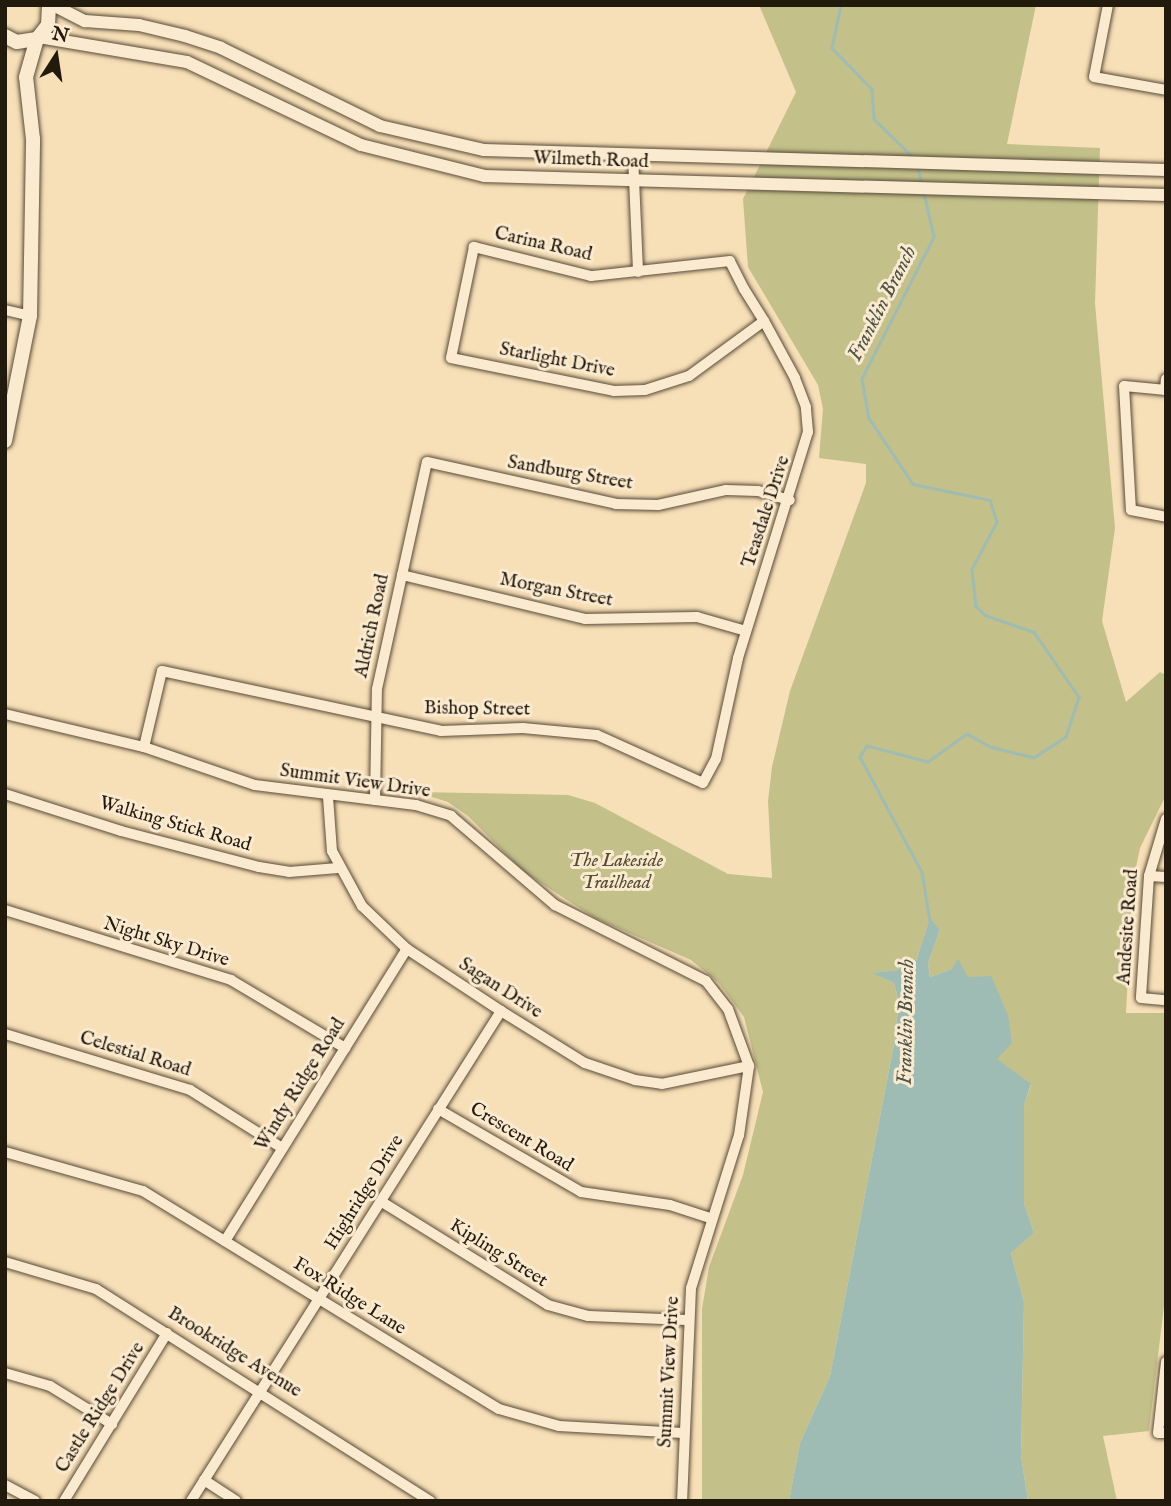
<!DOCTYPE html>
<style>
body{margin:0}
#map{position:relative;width:1171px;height:1506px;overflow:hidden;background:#f7dfb7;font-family:"IM FELL English",serif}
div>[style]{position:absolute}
.green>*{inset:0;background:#c3c08a}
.water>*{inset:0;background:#9ebcb3}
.stream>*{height:2.5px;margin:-1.25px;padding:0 1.25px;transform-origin:1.25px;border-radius:1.25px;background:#9ebcb3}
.roads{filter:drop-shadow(0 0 2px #584b38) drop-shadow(0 0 2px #584b38)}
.minor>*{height:10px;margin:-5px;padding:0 5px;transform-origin:5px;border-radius:5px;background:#faead0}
.tertiary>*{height:12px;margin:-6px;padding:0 6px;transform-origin:6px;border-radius:6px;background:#faead0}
.secondary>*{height:14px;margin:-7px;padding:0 7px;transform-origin:7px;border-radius:7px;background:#faead0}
span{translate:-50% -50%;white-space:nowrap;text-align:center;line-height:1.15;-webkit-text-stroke:6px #faead0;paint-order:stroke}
.street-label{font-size:19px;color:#231a0e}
.park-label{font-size:19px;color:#534c33;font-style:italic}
.water-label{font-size:21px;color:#4e5348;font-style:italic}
.frame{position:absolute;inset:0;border:7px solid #231a0e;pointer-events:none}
.north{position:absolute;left:21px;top:21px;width:70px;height:70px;-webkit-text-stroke:5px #faead0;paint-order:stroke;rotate:12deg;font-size:19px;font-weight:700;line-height:28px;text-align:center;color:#231a0e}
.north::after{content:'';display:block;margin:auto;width:24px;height:32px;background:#231a0e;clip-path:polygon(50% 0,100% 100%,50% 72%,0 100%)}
</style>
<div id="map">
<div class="green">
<i style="clip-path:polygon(759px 5px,1036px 5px,1007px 144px,1100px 148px,1095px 303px,1115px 528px,1102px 621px,1126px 702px,1160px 672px,1166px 675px,1166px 795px,1140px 848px,1133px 881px,1126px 1013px,1166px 1013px,1166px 1289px,1149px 1431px,1103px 1436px,1117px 1501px,1028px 1501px,1021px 1456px,1024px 1302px,1011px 1253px,1034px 1233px,1024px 1203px,1024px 1105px,1031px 1085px,996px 1059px,968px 977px,952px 969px,930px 977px,928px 963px,940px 930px,930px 919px,912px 972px,908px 960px,898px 970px,873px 973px,894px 983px,899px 1002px,894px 1044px,830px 1376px,800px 1443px,789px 1501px,702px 1501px,702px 1309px,709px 1267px,743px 1175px,763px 1092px,744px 1017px,719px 983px,691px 960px,595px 918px,524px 872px,468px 816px,448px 802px,416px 792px,568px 795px,595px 803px,728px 874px,772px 878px,768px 801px,772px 767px,790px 691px,866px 483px,866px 464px,819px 458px,823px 409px,818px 385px,748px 267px,743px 199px,796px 92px)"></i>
</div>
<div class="water">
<i style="clip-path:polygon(930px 918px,940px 930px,928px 963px,930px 977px,952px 969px,958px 959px,968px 977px,991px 976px,1008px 1015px,1012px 1043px,997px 1059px,1031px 1084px,1024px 1105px,1024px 1203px,1034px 1233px,1011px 1253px,1024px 1302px,1021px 1456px,1028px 1501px,789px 1501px,800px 1443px,830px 1376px,894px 1044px,899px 1002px,894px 983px,872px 973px,898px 970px,907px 959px,913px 970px)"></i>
</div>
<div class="stream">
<i style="left:841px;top:5px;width:44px;rotate:101.8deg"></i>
<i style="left:832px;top:48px;width:57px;rotate:45.7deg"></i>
<i style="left:872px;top:89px;width:30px;rotate:86deg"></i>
<i style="left:874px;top:119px;width:54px;rotate:44.3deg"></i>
<i style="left:917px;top:166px;width:18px;rotate:74deg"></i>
<i style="left:924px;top:193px;width:45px;rotate:77.2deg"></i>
<i style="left:934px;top:237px;width:159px;rotate:116.9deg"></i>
<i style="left:862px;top:379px;width:40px;rotate:80deg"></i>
<i style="left:869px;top:418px;width:79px;rotate:56.3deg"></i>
<i style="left:913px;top:484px;width:79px;rotate:11.7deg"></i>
<i style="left:990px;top:500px;width:23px;rotate:72deg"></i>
<i style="left:997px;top:522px;width:53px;rotate:118deg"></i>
<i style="left:972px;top:569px;width:37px;rotate:84deg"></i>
<i style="left:976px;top:606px;width:13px;rotate:45deg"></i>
<i style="left:985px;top:615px;width:52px;rotate:19.1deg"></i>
<i style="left:1034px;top:632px;width:79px;rotate:55.3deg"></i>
<i style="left:1079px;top:697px;width:42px;rotate:108deg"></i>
<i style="left:1066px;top:737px;width:38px;rotate:147deg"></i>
<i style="left:1034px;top:758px;width:45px;rotate:-166deg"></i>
<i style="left:990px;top:747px;width:26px;rotate:-151deg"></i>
<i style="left:967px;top:734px;width:48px;rotate:144.3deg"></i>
<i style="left:928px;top:762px;width:63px;rotate:-165.3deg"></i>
<i style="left:867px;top:746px;width:13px;rotate:122deg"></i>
<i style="left:860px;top:757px;width:131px;rotate:61.7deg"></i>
<i style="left:922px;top:872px;width:50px;rotate:80.7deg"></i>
</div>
<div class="roads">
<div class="minor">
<i style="left:1108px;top:5px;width:73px;rotate:101deg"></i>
<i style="left:1094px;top:77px;width:73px;rotate:10.2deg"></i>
<i style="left:633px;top:156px;width:116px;rotate:87.5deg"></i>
<i style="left:5px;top:310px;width:26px;rotate:13deg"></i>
<i style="left:1165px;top:390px;width:11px;rotate:-85deg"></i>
<i style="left:1166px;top:390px;width:42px;rotate:-174.6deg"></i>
<i style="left:1124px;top:386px;width:124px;rotate:86.8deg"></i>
<i style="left:1131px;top:510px;width:36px;rotate:11deg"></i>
<i style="left:402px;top:575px;width:188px;rotate:13.5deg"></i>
<i style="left:585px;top:619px;width:112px;rotate:-1deg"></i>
<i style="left:697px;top:617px;width:51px;rotate:15.9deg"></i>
<i style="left:5px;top:714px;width:143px;rotate:13.4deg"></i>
<i style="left:144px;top:747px;width:117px;rotate:18.9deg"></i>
<i style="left:255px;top:785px;width:162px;rotate:7.1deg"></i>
<i style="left:416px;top:805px;width:37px;rotate:17deg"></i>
<i style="left:451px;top:816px;width:137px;rotate:40.6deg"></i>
<i style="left:555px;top:905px;width:169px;rotate:26.7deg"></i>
<i style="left:706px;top:981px;width:36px;rotate:52deg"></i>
<i style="left:728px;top:1009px;width:61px;rotate:69.8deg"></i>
<i style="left:749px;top:1066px;width:70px;rotate:98.2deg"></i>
<i style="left:739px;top:1135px;width:160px;rotate:107.4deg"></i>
<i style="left:691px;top:1288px;width:213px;rotate:92.4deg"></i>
<i style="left:144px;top:747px;width:78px;rotate:-76.7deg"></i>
<i style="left:162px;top:671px;width:285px;rotate:12.1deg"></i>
<i style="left:441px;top:731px;width:82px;rotate:-2.1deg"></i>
<i style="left:523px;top:728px;width:74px;rotate:5.4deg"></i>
<i style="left:597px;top:735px;width:116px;rotate:24.4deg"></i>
<i style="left:703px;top:783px;width:27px;rotate:-62deg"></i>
<i style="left:716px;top:759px;width:103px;rotate:-77.7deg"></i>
<i style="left:738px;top:658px;width:237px;rotate:-72.8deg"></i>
<i style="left:808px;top:432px;width:25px;rotate:-95deg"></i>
<i style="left:806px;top:407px;width:31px;rotate:-111deg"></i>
<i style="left:795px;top:378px;width:65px;rotate:-118.5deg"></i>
<i style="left:764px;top:321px;width:38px;rotate:-122deg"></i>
<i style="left:744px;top:289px;width:31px;rotate:-117deg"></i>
<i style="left:730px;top:261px;width:140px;rotate:173.8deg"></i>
<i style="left:591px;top:276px;width:121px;rotate:-166.1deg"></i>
<i style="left:474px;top:247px;width:113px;rotate:101.7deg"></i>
<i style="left:451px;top:358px;width:166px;rotate:11.4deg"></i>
<i style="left:614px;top:391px;width:31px;rotate:-2deg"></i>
<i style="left:645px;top:390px;width:46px;rotate:-17.7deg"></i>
<i style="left:689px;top:376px;width:93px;rotate:-36.3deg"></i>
<i style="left:5px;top:794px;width:122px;rotate:17.7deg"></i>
<i style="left:121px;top:831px;width:143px;rotate:14.6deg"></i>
<i style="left:259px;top:867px;width:30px;rotate:9deg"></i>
<i style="left:289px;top:872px;width:49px;rotate:-4.7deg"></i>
<i style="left:328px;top:797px;width:54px;rotate:85.8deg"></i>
<i style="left:332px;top:851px;width:63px;rotate:61.4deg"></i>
<i style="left:362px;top:906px;width:62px;rotate:43.7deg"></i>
<i style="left:407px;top:949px;width:113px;rotate:33.4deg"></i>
<i style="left:501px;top:1011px;width:99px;rotate:31.8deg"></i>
<i style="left:585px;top:1063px;width:53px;rotate:18.8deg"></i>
<i style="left:635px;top:1080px;width:27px;rotate:8deg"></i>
<i style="left:662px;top:1084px;width:89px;rotate:-11.7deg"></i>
<i style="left:375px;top:800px;width:111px;rotate:-89deg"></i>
<i style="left:377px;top:689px;width:232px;rotate:-77.6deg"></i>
<i style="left:427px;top:462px;width:194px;rotate:12.5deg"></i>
<i style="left:616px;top:504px;width:42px;rotate:1.4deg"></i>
<i style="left:658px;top:505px;width:70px;rotate:-12.4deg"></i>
<i style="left:726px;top:490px;width:32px;rotate:2deg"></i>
<i style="left:758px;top:491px;width:33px;rotate:16deg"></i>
<i style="left:1166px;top:819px;width:59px;rotate:106.6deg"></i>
<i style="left:1149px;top:876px;width:122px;rotate:93.8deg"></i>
<i style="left:1141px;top:998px;width:25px;rotate:5deg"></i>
<i style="left:1149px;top:876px;width:17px;rotate:3deg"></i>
<i style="left:5px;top:910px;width:237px;rotate:17.2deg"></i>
<i style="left:231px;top:980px;width:133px;rotate:30.8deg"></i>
<i style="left:5px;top:1034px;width:193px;rotate:16.8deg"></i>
<i style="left:190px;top:1090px;width:109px;rotate:32.2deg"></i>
<i style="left:438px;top:1109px;width:165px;rotate:30.1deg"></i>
<i style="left:581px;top:1192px;width:90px;rotate:8.3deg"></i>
<i style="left:670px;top:1205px;width:42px;rotate:18deg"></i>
<i style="left:5px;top:1152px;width:143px;rotate:15.8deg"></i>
<i style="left:143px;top:1191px;width:417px;rotate:31.5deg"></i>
<i style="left:499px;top:1409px;width:62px;rotate:15.8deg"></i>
<i style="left:559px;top:1426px;width:124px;rotate:3.2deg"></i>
<i style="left:382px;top:1202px;width:195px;rotate:31.8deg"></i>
<i style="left:548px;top:1305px;width:41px;rotate:15.4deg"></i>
<i style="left:588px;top:1316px;width:100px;rotate:2.3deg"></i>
<i style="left:225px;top:1241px;width:344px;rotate:-58.1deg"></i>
<i style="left:5px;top:1262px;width:95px;rotate:16.5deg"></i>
<i style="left:96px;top:1289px;width:396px;rotate:32.4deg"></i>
<i style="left:1166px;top:1362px;width:71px;rotate:96.4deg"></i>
<i style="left:1158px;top:1433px;width:8px"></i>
<i style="left:5px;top:1373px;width:47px;rotate:16.1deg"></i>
<i style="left:50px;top:1386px;width:73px;rotate:31.5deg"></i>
<i style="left:204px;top:1480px;width:38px;rotate:33deg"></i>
<i style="left:5px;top:1485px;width:34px;rotate:28deg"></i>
<i style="left:64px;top:1501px;width:197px;rotate:-58.5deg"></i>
<i style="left:191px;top:1501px;width:580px;rotate:-57.68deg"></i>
</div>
<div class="tertiary">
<i style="left:53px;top:5px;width:36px;rotate:27deg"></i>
<i style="left:85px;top:21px;width:54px;rotate:4.2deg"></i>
<i style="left:139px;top:25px;width:47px;rotate:13.4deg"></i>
<i style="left:185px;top:36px;width:38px;rotate:18deg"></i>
<i style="left:221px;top:48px;width:177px;rotate:26.1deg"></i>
<i style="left:380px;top:126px;width:107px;rotate:13deg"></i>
<i style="left:484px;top:150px;width:682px;rotate:1.68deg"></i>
<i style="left:39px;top:37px;width:150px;rotate:9.6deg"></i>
<i style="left:187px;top:62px;width:193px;rotate:25.5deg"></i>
<i style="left:361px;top:145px;width:127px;rotate:14.1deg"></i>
<i style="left:484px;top:176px;width:682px;rotate:1.6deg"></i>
</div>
<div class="secondary">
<i style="left:5px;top:36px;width:13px;rotate:27deg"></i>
<i style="left:17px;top:42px;width:20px;rotate:-9deg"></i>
<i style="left:37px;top:39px;width:18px;rotate:-52deg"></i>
<i style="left:48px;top:25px;width:20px;rotate:-87deg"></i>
<i style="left:5px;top:441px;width:127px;rotate:-78.7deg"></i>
<i style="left:30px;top:316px;width:177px;rotate:-89deg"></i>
<i style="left:33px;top:139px;width:62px;rotate:-96.4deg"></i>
<i style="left:26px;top:77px;width:40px;rotate:-74deg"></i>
</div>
</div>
<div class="street-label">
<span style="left:591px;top:161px;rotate:2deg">Wilmeth Road</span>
<span style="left:543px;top:245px;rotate:13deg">Carina Road</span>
<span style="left:557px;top:361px;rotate:11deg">Starlight Drive</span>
<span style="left:570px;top:474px;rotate:10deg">Sandburg Street</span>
<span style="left:767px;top:512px;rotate:-72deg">Teasdale Drive</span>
<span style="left:556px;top:591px;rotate:11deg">Morgan Street</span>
<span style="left:373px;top:626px;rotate:-78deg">Aldrich Road</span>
<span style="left:477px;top:710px;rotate:1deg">Bishop Street</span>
<span style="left:355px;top:782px;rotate:8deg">Summit View Drive</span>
<span style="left:175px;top:825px;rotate:16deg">Walking Stick Road</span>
<span style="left:1129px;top:927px;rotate:-86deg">Andesite Road</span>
<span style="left:166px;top:943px;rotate:17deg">Night Sky Drive</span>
<span style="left:500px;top:989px;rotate:33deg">Sagan Drive</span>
<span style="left:135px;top:1055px;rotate:17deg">Celestial Road</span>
<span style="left:301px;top:1085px;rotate:-58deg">Windy Ridge Road</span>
<span style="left:521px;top:1138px;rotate:31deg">Crescent Road</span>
<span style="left:365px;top:1193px;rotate:-58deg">Highridge Drive</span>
<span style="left:498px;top:1254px;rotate:32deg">Kipling Street</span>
<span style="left:349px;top:1297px;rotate:32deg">Fox Ridge Lane</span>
<span style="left:234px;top:1353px;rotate:32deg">Brookridge Avenue</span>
<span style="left:670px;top:1372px;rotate:-87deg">Summit View Drive</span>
<span style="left:101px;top:1408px;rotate:-58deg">Castle Ridge Drive</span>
</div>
<div class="park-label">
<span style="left:616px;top:873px">The Lakeside<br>Trailhead</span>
</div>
<div class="water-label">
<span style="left:883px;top:304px;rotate:-63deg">Franklin Branch</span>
<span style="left:907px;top:1022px;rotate:-89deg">Franklin Branch</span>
</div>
<div class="frame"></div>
<div class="north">N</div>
</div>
